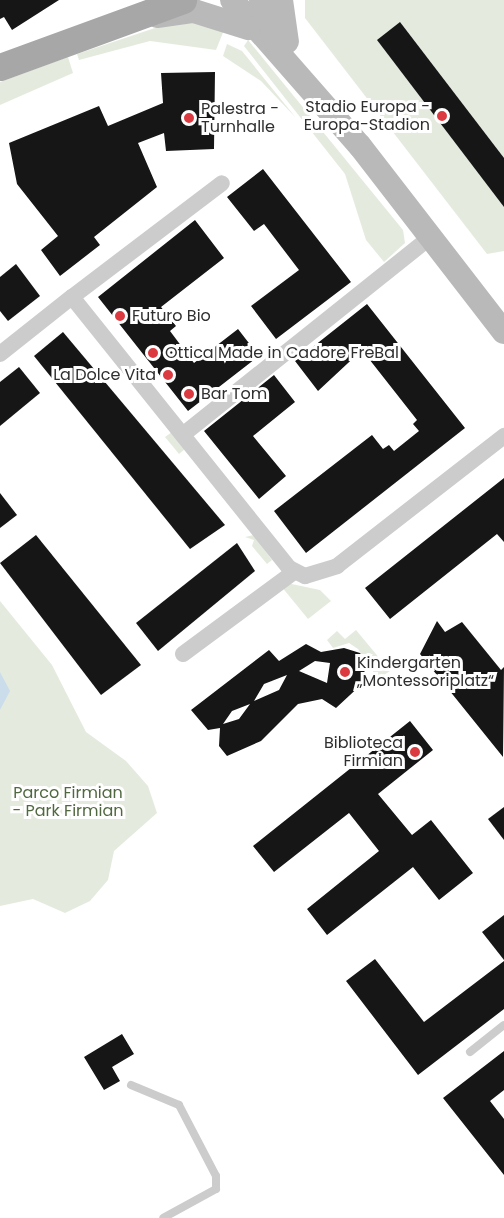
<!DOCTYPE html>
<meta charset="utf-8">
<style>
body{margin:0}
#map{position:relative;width:504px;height:1218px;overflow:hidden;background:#fff;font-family:Poppins,sans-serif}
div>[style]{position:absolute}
.green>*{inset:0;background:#e4ebde}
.water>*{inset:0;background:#cbdcea}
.building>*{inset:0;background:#161616}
.lane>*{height:8px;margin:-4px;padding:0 4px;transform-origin:4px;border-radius:4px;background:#ccc}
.street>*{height:16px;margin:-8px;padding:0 8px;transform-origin:8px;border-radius:8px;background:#ccc}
.secondary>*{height:24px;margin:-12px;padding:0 12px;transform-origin:12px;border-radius:12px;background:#b9b9b9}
.primary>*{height:27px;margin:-13.5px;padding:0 13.5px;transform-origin:13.5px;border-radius:13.5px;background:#a7a7a7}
.dots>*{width:16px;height:16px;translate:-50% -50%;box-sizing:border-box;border:3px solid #fff;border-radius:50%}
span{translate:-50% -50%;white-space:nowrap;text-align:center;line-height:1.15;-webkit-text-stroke:6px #fff;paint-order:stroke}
.poi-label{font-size:16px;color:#2f2f2f}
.right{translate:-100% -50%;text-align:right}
.left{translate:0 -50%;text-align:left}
.park-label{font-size:16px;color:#50683f}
</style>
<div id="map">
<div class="green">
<i style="clip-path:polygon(305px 0,504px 0,504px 251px,487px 254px,305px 18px)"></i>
<i style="clip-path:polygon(182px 19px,226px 25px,216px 50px,150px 41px,79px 60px,77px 54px)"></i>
<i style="clip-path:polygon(248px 40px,403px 230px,405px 243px,384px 262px,366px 240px,345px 174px,244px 46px)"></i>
<i style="clip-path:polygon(227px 44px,242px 51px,296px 118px,261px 81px,223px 56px)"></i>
<i style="clip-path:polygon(68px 57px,73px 73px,0 105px,0 82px)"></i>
<i style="clip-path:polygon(172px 432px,185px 449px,179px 454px,165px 437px)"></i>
<i style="clip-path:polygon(254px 535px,272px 560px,267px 564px,252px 546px,254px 540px,245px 537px)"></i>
<i style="clip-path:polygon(287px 583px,320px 590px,331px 601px,308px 619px,281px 586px)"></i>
<i style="clip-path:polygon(0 601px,52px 665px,86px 732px,126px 761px,148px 786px,157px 813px,114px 851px,108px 880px,90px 901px,65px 913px,33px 899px,0 906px)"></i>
<i style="clip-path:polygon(356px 630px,390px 671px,378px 679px,358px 649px,349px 643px,333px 648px,327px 640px,337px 631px,345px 639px)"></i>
</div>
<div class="water">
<i style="clip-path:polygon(0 672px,10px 691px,0 710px)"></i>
</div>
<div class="building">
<i style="clip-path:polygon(0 0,59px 0,12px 30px,4px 17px,0 19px)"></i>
<i style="clip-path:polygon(400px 22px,504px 158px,504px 207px,377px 40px)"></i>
<i style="clip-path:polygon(215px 72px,214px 149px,166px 151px,164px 133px,138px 143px,157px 187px,94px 237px,100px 245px,60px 276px,41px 250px,58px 236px,17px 184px,9px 143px,99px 106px,108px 126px,163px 103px,161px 73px)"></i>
<i style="clip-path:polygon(263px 169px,351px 282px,276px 339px,251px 306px,299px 270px,264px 224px,254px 231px,227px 197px)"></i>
<i style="clip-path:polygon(195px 220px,224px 258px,161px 307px,176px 326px,170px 331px,194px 363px,238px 329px,259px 356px,188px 411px,98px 297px)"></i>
<i style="clip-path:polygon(16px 264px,40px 296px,8px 321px,0 311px,0 277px)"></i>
<i style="clip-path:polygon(367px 304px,465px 428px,306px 553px,274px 511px,372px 435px,383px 449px,389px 445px,394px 451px,419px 431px,413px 424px,417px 420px,362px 350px,318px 391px,295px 361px)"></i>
<i style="clip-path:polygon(63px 332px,225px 525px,190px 549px,34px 356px)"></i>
<i style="clip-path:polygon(19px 367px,40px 393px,0 426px,0 382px)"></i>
<i style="clip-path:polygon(274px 375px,295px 402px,253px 436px,286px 476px,259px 499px,204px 431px)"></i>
<i style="clip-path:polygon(504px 478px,504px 542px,497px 534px,390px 619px,365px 588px)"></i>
<i style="clip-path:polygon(0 493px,17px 515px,0 528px)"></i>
<i style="clip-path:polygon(36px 535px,141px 665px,101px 695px,0 563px)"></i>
<i style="clip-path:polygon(237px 543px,255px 571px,158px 651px,136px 623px)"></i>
<i style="clip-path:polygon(437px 621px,445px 632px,462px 622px,501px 670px,504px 667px,503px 757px,420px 654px)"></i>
<i style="clip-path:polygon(evenodd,306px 644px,321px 652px,344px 648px,360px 653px,365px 660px,364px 682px,336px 708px,322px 699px,298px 704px,261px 741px,227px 756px,219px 746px,220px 728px,208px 730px,191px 710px,269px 650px,279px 661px,306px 644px,315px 661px,330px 663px,327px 683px,299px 671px,315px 661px,306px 644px,287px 675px,279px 690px,254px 701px,264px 684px,287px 675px,306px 644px,250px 704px,239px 719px,223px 724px,232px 711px,250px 704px)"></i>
<i style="clip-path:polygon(410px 721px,433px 750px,378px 794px,412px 835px,431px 820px,473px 873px,439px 900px,413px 867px,327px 935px,307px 909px,379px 851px,349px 813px,274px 872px,253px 846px)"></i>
<i style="clip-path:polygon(504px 807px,504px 840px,488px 819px)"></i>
<i style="clip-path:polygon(504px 915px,504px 960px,482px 932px)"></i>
<i style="clip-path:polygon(375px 959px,424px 1022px,504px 961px,504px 1009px,418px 1075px,346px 981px)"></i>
<i style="clip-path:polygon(122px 1034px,134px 1054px,112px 1067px,120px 1081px,104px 1090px,84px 1057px)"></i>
<i style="clip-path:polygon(504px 1051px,504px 1090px,490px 1101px,504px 1119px,504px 1175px,443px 1098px)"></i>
</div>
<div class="lane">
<i style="left:470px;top:1052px;width:43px;rotate:-38.5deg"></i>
<i style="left:131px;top:1085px;width:52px;rotate:22.6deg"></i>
<i style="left:179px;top:1105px;width:80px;rotate:62.5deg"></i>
<i style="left:216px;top:1176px;width:13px;rotate:90deg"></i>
<i style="left:216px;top:1189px;width:60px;rotate:151.3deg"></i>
</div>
<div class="street">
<i style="left:72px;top:297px;width:188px;rotate:-37.2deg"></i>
<i style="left:0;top:354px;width:92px;rotate:-38.4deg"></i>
<i style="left:72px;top:297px;width:347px;rotate:51.3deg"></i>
<i style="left:289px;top:568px;width:18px;rotate:27deg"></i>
<i style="left:305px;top:576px;width:34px;rotate:-17deg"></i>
<i style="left:337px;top:566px;width:212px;rotate:-37.9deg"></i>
<i style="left:185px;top:433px;width:316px;rotate:-38.6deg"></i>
<i style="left:183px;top:654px;width:139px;rotate:-36.5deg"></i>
</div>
<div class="secondary">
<i style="left:232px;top:0;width:194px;rotate:48.8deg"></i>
<i style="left:360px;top:146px;width:235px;rotate:52.3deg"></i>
<i style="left:261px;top:0;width:46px;rotate:69.6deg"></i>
<i style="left:281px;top:0;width:42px;rotate:81.9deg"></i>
<i style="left:157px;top:16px;width:37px;rotate:-8deg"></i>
<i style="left:194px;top:11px;width:57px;rotate:17.5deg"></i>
</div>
<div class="primary">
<i style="left:0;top:67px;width:195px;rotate:-20.1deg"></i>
</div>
<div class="dots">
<i style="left:442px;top:116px;background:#db3b40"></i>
<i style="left:189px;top:118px;background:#db3b40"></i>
<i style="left:120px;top:316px;background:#db3b40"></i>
<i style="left:153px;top:353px;background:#db3b40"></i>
<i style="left:168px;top:375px;background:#db3b40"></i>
<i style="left:189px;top:394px;background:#db3b40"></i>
<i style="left:345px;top:672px;background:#db3b40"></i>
<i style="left:415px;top:752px;background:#db3b40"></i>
</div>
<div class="poi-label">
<span class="right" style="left:430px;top:116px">Stadio Europa -<br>Europa-Stadion</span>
<span class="left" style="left:201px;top:118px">Palestra -<br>Turnhalle</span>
<span class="left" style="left:132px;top:316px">Futuro Bio</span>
<span class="left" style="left:165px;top:353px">Ottica Made in Cadore FreBal</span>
<span class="right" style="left:156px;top:375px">La Dolce Vita</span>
<span class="left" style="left:201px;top:394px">Bar Tom</span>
<span class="left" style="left:357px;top:672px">Kindergarten<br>„Montessoriplatz“</span>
<span class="right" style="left:403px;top:752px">Biblioteca<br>Firmian</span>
</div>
<div class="park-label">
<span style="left:68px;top:802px">Parco Firmian<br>- Park Firmian</span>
</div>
</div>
